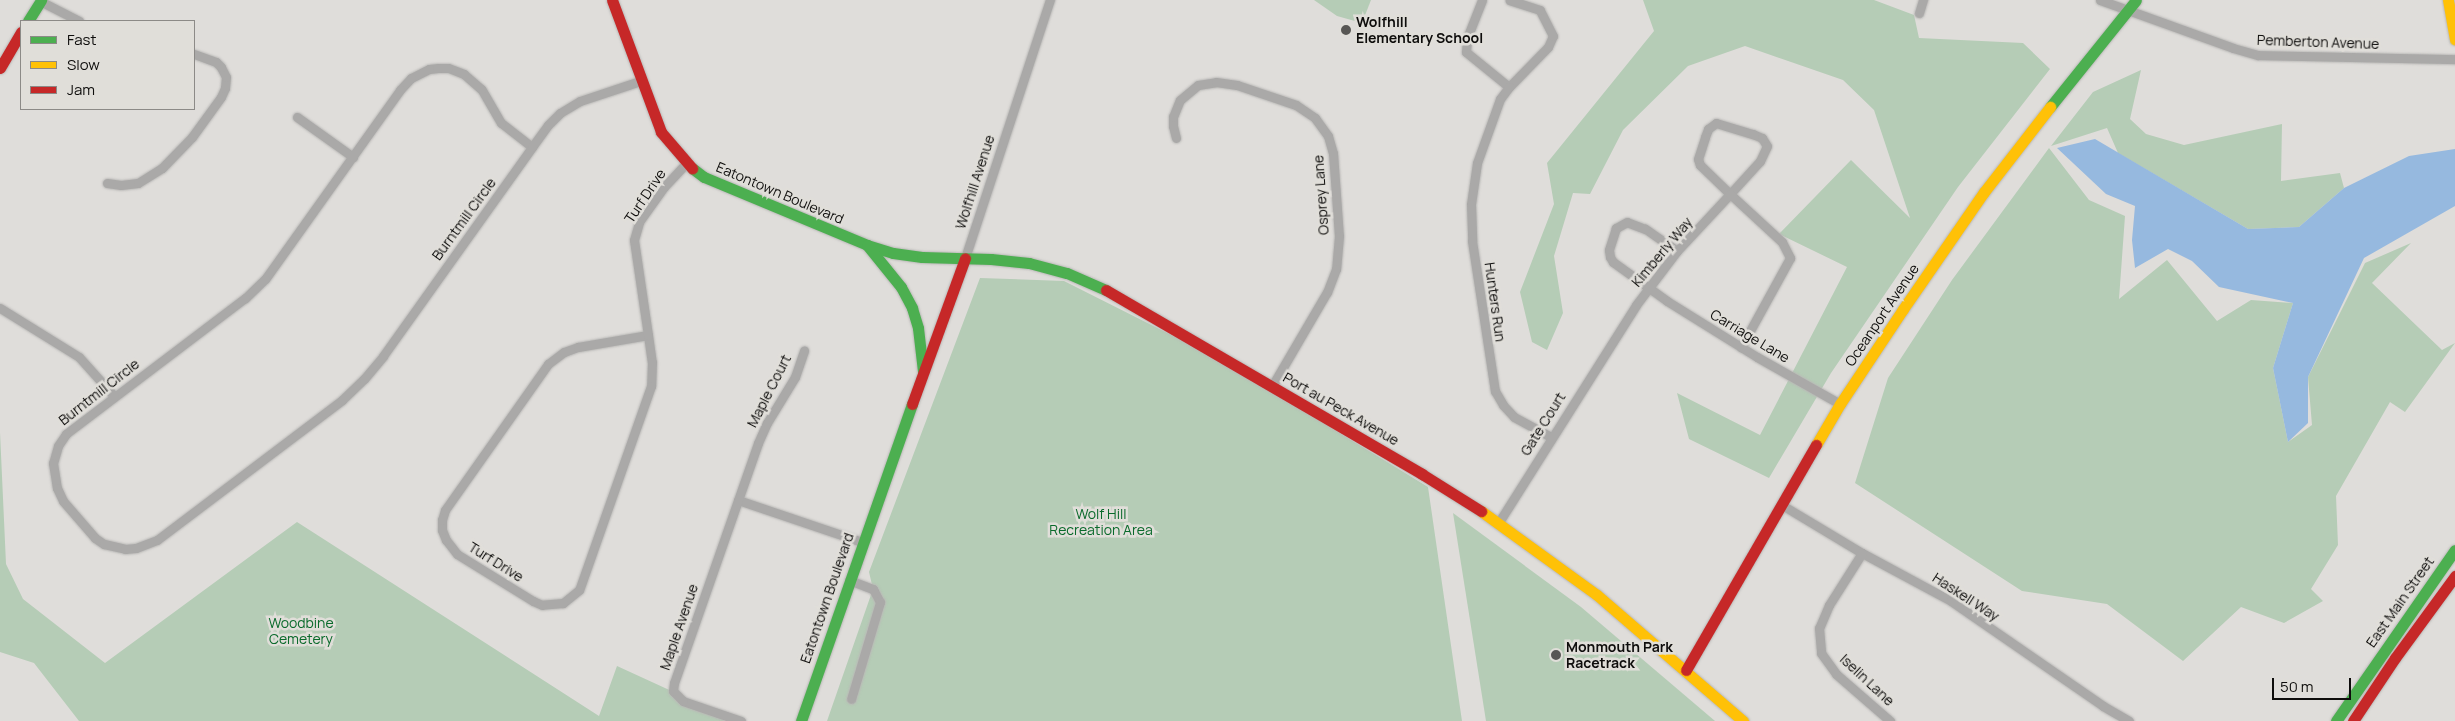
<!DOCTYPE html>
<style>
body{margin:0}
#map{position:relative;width:2455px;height:721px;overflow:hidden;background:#dfddda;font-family:Manrope,sans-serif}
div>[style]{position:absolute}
.green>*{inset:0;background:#b5ccb6}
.water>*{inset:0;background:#96b9df}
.roads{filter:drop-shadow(0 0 1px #b9b8b6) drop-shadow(0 0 1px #b9b8b6)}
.street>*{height:9px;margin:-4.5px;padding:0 4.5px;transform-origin:4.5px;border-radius:4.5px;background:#aaa9a8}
.fast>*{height:11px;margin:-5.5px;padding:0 5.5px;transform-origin:5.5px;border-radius:5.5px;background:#4caf50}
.slow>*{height:11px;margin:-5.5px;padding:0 5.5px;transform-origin:5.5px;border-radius:5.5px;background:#ffc107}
.jam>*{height:11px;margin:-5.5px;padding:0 5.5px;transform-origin:5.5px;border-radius:5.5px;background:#c62828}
.dots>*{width:14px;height:14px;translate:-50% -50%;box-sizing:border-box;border:2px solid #e0ded9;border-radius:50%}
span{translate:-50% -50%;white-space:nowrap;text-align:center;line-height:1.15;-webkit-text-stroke:5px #e0ded9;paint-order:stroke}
.poi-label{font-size:14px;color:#0e0d0c;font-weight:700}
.left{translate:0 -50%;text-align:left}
.street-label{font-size:14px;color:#0e0d0c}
.park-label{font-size:14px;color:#096a2b}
.legend{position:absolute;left:20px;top:20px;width:175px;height:90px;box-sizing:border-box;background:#e0ded9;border:1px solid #8c8a87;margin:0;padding:6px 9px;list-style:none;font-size:15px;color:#0e0d0c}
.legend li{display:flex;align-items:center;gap:10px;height:25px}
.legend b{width:25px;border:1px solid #8c8a87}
.scale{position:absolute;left:2272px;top:678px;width:79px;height:22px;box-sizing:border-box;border:2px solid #0e0d0c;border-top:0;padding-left:6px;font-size:15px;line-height:18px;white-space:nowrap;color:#0e0d0c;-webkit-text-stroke:4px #e0ded9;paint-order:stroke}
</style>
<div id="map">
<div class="green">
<i style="clip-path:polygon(1314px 0,1371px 0,1362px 23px,1337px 16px)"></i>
<i style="clip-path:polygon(1643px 0,1874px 0,1914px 15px,1919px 38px,2023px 43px,2050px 69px,1958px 187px,1831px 373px,1769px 478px,1689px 439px,1677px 393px,1760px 435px,1847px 267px,1779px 234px,1851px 160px,1910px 218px,1874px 110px,1843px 80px,1745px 46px,1688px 66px,1623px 130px,1590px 194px,1573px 193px,1554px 256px,1563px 313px,1547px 350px,1532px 342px,1520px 292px,1554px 204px,1547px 163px,1654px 31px)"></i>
<i style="clip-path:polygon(2141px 70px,2130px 119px,2146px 134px,2184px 145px,2282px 124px,2281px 181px,2340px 173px,2344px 188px,2299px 227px,2248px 229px,2118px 153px,2107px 128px,2051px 146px,2093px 92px)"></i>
<i style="clip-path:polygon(2049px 148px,2089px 200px,2125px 216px,2119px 299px,2167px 260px,2217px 321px,2251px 300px,2293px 303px,2273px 368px,2288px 442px,2312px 425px,2308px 377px,2365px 263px,2411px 243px,2372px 283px,2442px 350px,2455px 343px,2405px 412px,2390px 402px,2336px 496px,2338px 545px,2311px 589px,2323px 601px,2284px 623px,2241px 607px,2183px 661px,2107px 604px,2022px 591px,1855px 483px,1888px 378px,1952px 280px)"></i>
<i style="clip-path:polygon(980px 278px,1064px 281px,1215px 357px,1428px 487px,1462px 721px,827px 721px,873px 589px,869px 572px)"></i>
<i style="clip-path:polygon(0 432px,6px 564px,23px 599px,105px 663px,297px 522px,599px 716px,617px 666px,726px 716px,724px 721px,79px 721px,34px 663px,0 652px)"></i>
<i style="clip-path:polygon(1453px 513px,1581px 607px,1715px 721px,1486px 721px)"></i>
</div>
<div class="water">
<i style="clip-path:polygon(2095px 139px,2248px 229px,2299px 227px,2344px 188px,2409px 156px,2455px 149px,2455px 206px,2364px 258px,2308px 377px,2308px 423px,2288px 442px,2273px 368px,2293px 303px,2219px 287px,2192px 261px,2168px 249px,2135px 268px,2132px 240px,2135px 206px,2106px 194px,2057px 148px)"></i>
</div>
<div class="roads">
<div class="street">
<i style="left:1482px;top:0;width:41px;rotate:111.5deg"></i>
<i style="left:1467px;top:38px;width:14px;rotate:94deg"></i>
<i style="left:1466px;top:52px;width:55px;rotate:39.1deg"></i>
<i style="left:1509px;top:87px;width:56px;rotate:-45.7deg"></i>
<i style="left:1548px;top:47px;width:12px;rotate:-66deg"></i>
<i style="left:1553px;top:36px;width:29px;rotate:-117deg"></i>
<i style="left:1540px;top:10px;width:32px;rotate:-162deg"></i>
<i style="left:2100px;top:0;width:141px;rotate:19.8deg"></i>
<i style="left:2233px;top:48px;width:26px;rotate:16deg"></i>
<i style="left:2258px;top:55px;width:197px;rotate:1.2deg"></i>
<i style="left:40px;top:1px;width:44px;rotate:27.1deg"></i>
<i style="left:1919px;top:13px;width:14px;rotate:-73deg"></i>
<i style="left:1509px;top:87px;width:15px;rotate:127deg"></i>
<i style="left:1500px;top:99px;width:68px;rotate:109.8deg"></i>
<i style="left:1477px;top:163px;width:41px;rotate:98.3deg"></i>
<i style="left:1471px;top:204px;width:37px;rotate:88deg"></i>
<i style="left:1472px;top:241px;width:152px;rotate:81.3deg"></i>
<i style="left:1495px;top:391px;width:16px;rotate:60deg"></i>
<i style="left:1503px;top:405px;width:16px;rotate:47deg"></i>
<i style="left:1514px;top:417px;width:42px;rotate:28.4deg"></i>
<i style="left:297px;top:117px;width:69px;rotate:35.5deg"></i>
<i style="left:1716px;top:123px;width:39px;rotate:17deg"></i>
<i style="left:1753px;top:134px;width:10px;rotate:24deg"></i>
<i style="left:1762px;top:138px;width:9px;rotate:58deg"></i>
<i style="left:1767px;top:146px;width:17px;rotate:115deg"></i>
<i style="left:1760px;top:161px;width:45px;rotate:132.3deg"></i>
<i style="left:1730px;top:194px;width:42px;rotate:-136deg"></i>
<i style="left:1700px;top:165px;width:6px;rotate:-108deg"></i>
<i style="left:1698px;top:159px;width:23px;rotate:-72deg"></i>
<i style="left:1705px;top:137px;width:9px;rotate:-69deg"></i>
<i style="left:1708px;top:129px;width:10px;rotate:-37deg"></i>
<i style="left:1176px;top:138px;width:12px;rotate:-104deg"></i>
<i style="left:1173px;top:126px;width:9px;rotate:-90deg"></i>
<i style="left:1173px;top:117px;width:18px;rotate:-68deg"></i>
<i style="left:1180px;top:100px;width:23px;rotate:-40deg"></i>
<i style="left:1198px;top:85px;width:18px;rotate:-9deg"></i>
<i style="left:1216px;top:82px;width:21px;rotate:8deg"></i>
<i style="left:1237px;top:85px;width:62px;rotate:18.7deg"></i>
<i style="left:1296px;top:105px;width:23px;rotate:34deg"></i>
<i style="left:1315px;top:118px;width:22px;rotate:54deg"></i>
<i style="left:1328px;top:136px;width:18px;rotate:74deg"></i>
<i style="left:1333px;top:153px;width:83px;rotate:85.9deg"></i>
<i style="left:1339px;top:236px;width:33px;rotate:95deg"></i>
<i style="left:1336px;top:269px;width:25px;rotate:111deg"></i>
<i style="left:1327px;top:292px;width:109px;rotate:120.3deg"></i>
<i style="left:532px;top:147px;width:39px;rotate:-142deg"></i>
<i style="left:501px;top:123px;width:39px;rotate:-120deg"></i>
<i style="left:481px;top:89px;width:23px;rotate:-139deg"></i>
<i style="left:464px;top:74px;width:17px;rotate:-159deg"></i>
<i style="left:448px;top:68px;width:10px;rotate:180deg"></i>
<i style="left:438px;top:68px;width:9px;rotate:174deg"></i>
<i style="left:429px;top:69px;width:20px;rotate:153deg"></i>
<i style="left:411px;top:78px;width:16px;rotate:133deg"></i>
<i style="left:400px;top:90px;width:232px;rotate:125.5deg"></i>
<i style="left:265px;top:279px;width:28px;rotate:136deg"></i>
<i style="left:245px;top:298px;width:225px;rotate:142.8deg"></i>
<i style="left:66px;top:434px;width:14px;rotate:124deg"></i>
<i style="left:58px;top:446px;width:18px;rotate:106deg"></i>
<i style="left:53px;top:463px;width:25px;rotate:81deg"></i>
<i style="left:57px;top:488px;width:14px;rotate:65deg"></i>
<i style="left:63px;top:501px;width:49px;rotate:49.1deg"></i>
<i style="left:95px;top:538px;width:11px;rotate:34deg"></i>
<i style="left:104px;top:544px;width:22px;rotate:13deg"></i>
<i style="left:125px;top:549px;width:11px;rotate:-5deg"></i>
<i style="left:136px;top:548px;width:22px;rotate:-21deg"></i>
<i style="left:157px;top:540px;width:232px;rotate:-37.1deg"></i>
<i style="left:342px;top:400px;width:30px;rotate:-44deg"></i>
<i style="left:364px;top:379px;width:30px;rotate:-50deg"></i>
<i style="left:383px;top:356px;width:257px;rotate:-54.5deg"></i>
<i style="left:532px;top:147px;width:27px;rotate:-54deg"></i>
<i style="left:548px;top:125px;width:17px;rotate:-45deg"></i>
<i style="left:560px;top:113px;width:23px;rotate:-31deg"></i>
<i style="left:580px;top:101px;width:63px;rotate:-18.4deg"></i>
<i style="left:107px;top:183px;width:14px;rotate:8deg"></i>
<i style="left:121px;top:185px;width:17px;rotate:-7deg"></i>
<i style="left:138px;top:183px;width:28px;rotate:-32deg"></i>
<i style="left:162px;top:168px;width:43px;rotate:-45.9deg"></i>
<i style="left:192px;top:137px;width:49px;rotate:-54.1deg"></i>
<i style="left:221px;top:97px;width:10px;rotate:-66deg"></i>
<i style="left:225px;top:88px;width:11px;rotate:-85deg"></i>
<i style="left:226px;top:77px;width:11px;rotate:-117deg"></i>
<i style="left:221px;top:67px;width:7px;rotate:-135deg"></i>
<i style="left:216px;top:62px;width:23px;rotate:-160deg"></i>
<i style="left:1677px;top:251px;width:39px;rotate:-145deg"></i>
<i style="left:1645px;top:229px;width:19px;rotate:-159deg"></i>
<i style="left:1627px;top:222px;width:13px;rotate:151deg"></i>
<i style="left:1616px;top:228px;width:23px;rotate:108deg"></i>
<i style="left:1609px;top:250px;width:7px;rotate:82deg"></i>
<i style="left:1610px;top:257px;width:6px;rotate:59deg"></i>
<i style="left:1613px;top:262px;width:67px;rotate:35.8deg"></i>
<i style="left:1667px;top:301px;width:106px;rotate:31.9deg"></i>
<i style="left:1757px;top:357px;width:95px;rotate:29.5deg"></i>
<i style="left:965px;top:258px;width:272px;rotate:-71.8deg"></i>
<i style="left:0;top:308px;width:93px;rotate:31.8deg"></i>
<i style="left:79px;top:357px;width:52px;rotate:48.1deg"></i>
<i style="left:648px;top:335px;width:27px;rotate:82deg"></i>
<i style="left:652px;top:362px;width:24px;rotate:92deg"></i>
<i style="left:651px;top:386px;width:216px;rotate:109.4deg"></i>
<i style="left:579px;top:590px;width:21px;rotate:141deg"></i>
<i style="left:563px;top:603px;width:21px;rotate:175deg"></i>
<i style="left:542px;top:605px;width:10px;rotate:-156deg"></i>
<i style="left:533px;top:601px;width:89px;rotate:-148.3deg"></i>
<i style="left:457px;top:554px;width:18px;rotate:-128deg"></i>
<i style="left:446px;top:540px;width:11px;rotate:-112deg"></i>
<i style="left:442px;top:530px;width:10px;rotate:-90deg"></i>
<i style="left:442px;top:520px;width:10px;rotate:-73deg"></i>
<i style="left:445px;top:510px;width:179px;rotate:-54.8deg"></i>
<i style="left:548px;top:364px;width:20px;rotate:-37deg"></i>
<i style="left:564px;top:352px;width:15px;rotate:-20deg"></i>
<i style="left:578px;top:347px;width:71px;rotate:-9.7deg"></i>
<i style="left:648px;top:335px;width:96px;rotate:-98.4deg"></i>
<i style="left:634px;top:240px;width:19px;rotate:-74deg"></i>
<i style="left:639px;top:222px;width:43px;rotate:-54.5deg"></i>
<i style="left:664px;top:187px;width:33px;rotate:-47deg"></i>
<i style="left:738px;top:500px;width:131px;rotate:18.7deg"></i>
<i style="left:1782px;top:505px;width:93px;rotate:31deg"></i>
<i style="left:1862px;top:553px;width:101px;rotate:28.3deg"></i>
<i style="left:1951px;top:601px;width:185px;rotate:34.6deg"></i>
<i style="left:2103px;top:706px;width:30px;rotate:30deg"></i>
<i style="left:1499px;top:522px;width:257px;rotate:-57.7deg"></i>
<i style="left:1636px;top:305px;width:68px;rotate:-52.8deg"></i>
<i style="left:1677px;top:251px;width:78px;rotate:-47.1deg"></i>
<i style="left:1730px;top:194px;width:71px;rotate:42.7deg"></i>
<i style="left:1782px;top:242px;width:18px;rotate:63deg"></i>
<i style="left:1790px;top:258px;width:102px;rotate:118.8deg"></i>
<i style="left:1862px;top:553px;width:62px;rotate:122.4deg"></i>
<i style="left:1829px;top:605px;width:25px;rotate:113deg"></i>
<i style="left:1819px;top:628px;width:25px;rotate:85deg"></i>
<i style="left:1821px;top:653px;width:26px;rotate:54deg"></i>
<i style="left:1836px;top:674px;width:72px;rotate:41deg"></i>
<i style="left:849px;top:580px;width:26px;rotate:21deg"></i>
<i style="left:873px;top:589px;width:15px;rotate:62deg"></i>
<i style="left:880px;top:602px;width:101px;rotate:106.6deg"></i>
<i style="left:741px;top:721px;width:61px;rotate:-161deg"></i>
<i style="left:683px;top:701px;width:14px;rotate:-135deg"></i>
<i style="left:673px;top:691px;width:8px;rotate:-83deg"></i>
<i style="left:674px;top:683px;width:254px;rotate:-70.7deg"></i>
<i style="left:758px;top:443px;width:22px;rotate:-66deg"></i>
<i style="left:767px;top:423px;width:54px;rotate:-58.7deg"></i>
<i style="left:795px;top:377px;width:28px;rotate:-71deg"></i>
</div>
<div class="fast">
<i style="left:28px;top:21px;width:25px;rotate:-58deg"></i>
<i style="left:2050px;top:107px;width:137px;rotate:-51.2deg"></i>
<i style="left:692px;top:168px;width:15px;rotate:37deg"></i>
<i style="left:704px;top:177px;width:177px;rotate:22.6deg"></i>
<i style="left:867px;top:245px;width:27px;rotate:17deg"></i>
<i style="left:893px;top:253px;width:29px;rotate:8deg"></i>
<i style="left:922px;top:257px;width:69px;rotate:1.7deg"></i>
<i style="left:991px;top:259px;width:38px;rotate:6deg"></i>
<i style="left:1029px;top:263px;width:39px;rotate:15deg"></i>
<i style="left:1067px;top:273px;width:43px;rotate:23.6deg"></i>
<i style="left:867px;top:245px;width:54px;rotate:51deg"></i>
<i style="left:901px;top:287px;width:24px;rotate:62deg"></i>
<i style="left:912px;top:308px;width:21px;rotate:73deg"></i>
<i style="left:918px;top:328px;width:43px;rotate:83.4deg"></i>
<i style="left:801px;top:721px;width:336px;rotate:-70.7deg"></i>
<i style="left:2336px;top:721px;width:208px;rotate:-55.2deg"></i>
</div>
<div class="slow">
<i style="left:2448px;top:0;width:40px;rotate:80deg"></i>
<i style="left:1816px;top:445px;width:48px;rotate:-59.7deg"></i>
<i style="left:1840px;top:404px;width:114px;rotate:-56.4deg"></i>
<i style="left:1903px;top:309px;width:142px;rotate:-55.3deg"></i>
<i style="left:1984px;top:192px;width:108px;rotate:-52.2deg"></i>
<i style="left:1481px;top:511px;width:143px;rotate:35.9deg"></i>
<i style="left:1597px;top:595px;width:193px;rotate:40.8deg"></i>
</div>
<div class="jam">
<i style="left:612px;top:0;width:141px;rotate:69.6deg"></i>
<i style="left:661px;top:132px;width:48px;rotate:49.3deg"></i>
<i style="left:0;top:68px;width:42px;rotate:-59.7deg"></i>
<i style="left:1106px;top:290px;width:366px;rotate:30.2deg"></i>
<i style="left:1422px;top:474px;width:70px;rotate:32.1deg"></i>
<i style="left:912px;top:404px;width:155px;rotate:-70deg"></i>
<i style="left:1686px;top:670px;width:260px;rotate:-60deg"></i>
<i style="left:2353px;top:721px;width:76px;rotate:-56.3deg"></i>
<i style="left:2395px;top:658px;width:102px;rotate:-53.8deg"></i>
</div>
</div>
<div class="dots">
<i style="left:1346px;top:30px;background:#575654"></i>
<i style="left:1556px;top:655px;background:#575654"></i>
</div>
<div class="poi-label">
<span class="left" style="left:1356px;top:30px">Wolfhill<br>Elementary School</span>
<span class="left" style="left:1566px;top:655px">Monmouth Park<br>Racetrack</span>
</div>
<div class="street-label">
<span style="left:2318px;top:42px;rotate:2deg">Pemberton Avenue</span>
<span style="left:975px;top:182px;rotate:-72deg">Wolfhill Avenue</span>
<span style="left:780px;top:193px;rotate:23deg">Eatontown Boulevard</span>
<span style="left:1321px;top:195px;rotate:-94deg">Osprey Lane</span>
<span style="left:645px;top:196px;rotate:-56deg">Turf Drive</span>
<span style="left:464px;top:219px;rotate:-54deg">Burntmill Circle</span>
<span style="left:1662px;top:252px;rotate:-50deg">Kimberly Way</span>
<span style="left:1495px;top:302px;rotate:82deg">Hunters Run</span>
<span style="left:1882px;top:315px;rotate:-56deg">Oceanport Avenue</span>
<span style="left:1750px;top:336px;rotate:31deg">Carriage Lane</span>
<span style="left:769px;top:391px;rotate:-63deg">Maple Court</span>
<span style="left:99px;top:392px;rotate:-38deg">Burntmill Circle</span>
<span style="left:1341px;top:409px;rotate:30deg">Port au Peck Avenue</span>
<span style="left:1543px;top:424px;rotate:-58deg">Gate Court</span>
<span style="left:496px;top:562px;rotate:32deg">Turf Drive</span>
<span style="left:1966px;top:597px;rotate:33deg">Haskell Way</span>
<span style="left:827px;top:598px;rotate:-71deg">Eatontown Boulevard</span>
<span style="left:2400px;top:602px;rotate:-55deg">East Main Street</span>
<span style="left:679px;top:627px;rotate:-71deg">Maple Avenue</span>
<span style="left:1867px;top:680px;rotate:43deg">Iselin Lane</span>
</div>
<div class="park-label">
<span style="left:1101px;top:522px">Wolf Hill<br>Recreation Area</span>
<span style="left:301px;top:631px">Woodbine<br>Cemetery</span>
</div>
<ul class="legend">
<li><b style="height:6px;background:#4caf50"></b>Fast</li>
<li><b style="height:6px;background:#ffc107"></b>Slow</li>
<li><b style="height:6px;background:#c62828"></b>Jam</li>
</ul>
<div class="scale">50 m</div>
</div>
